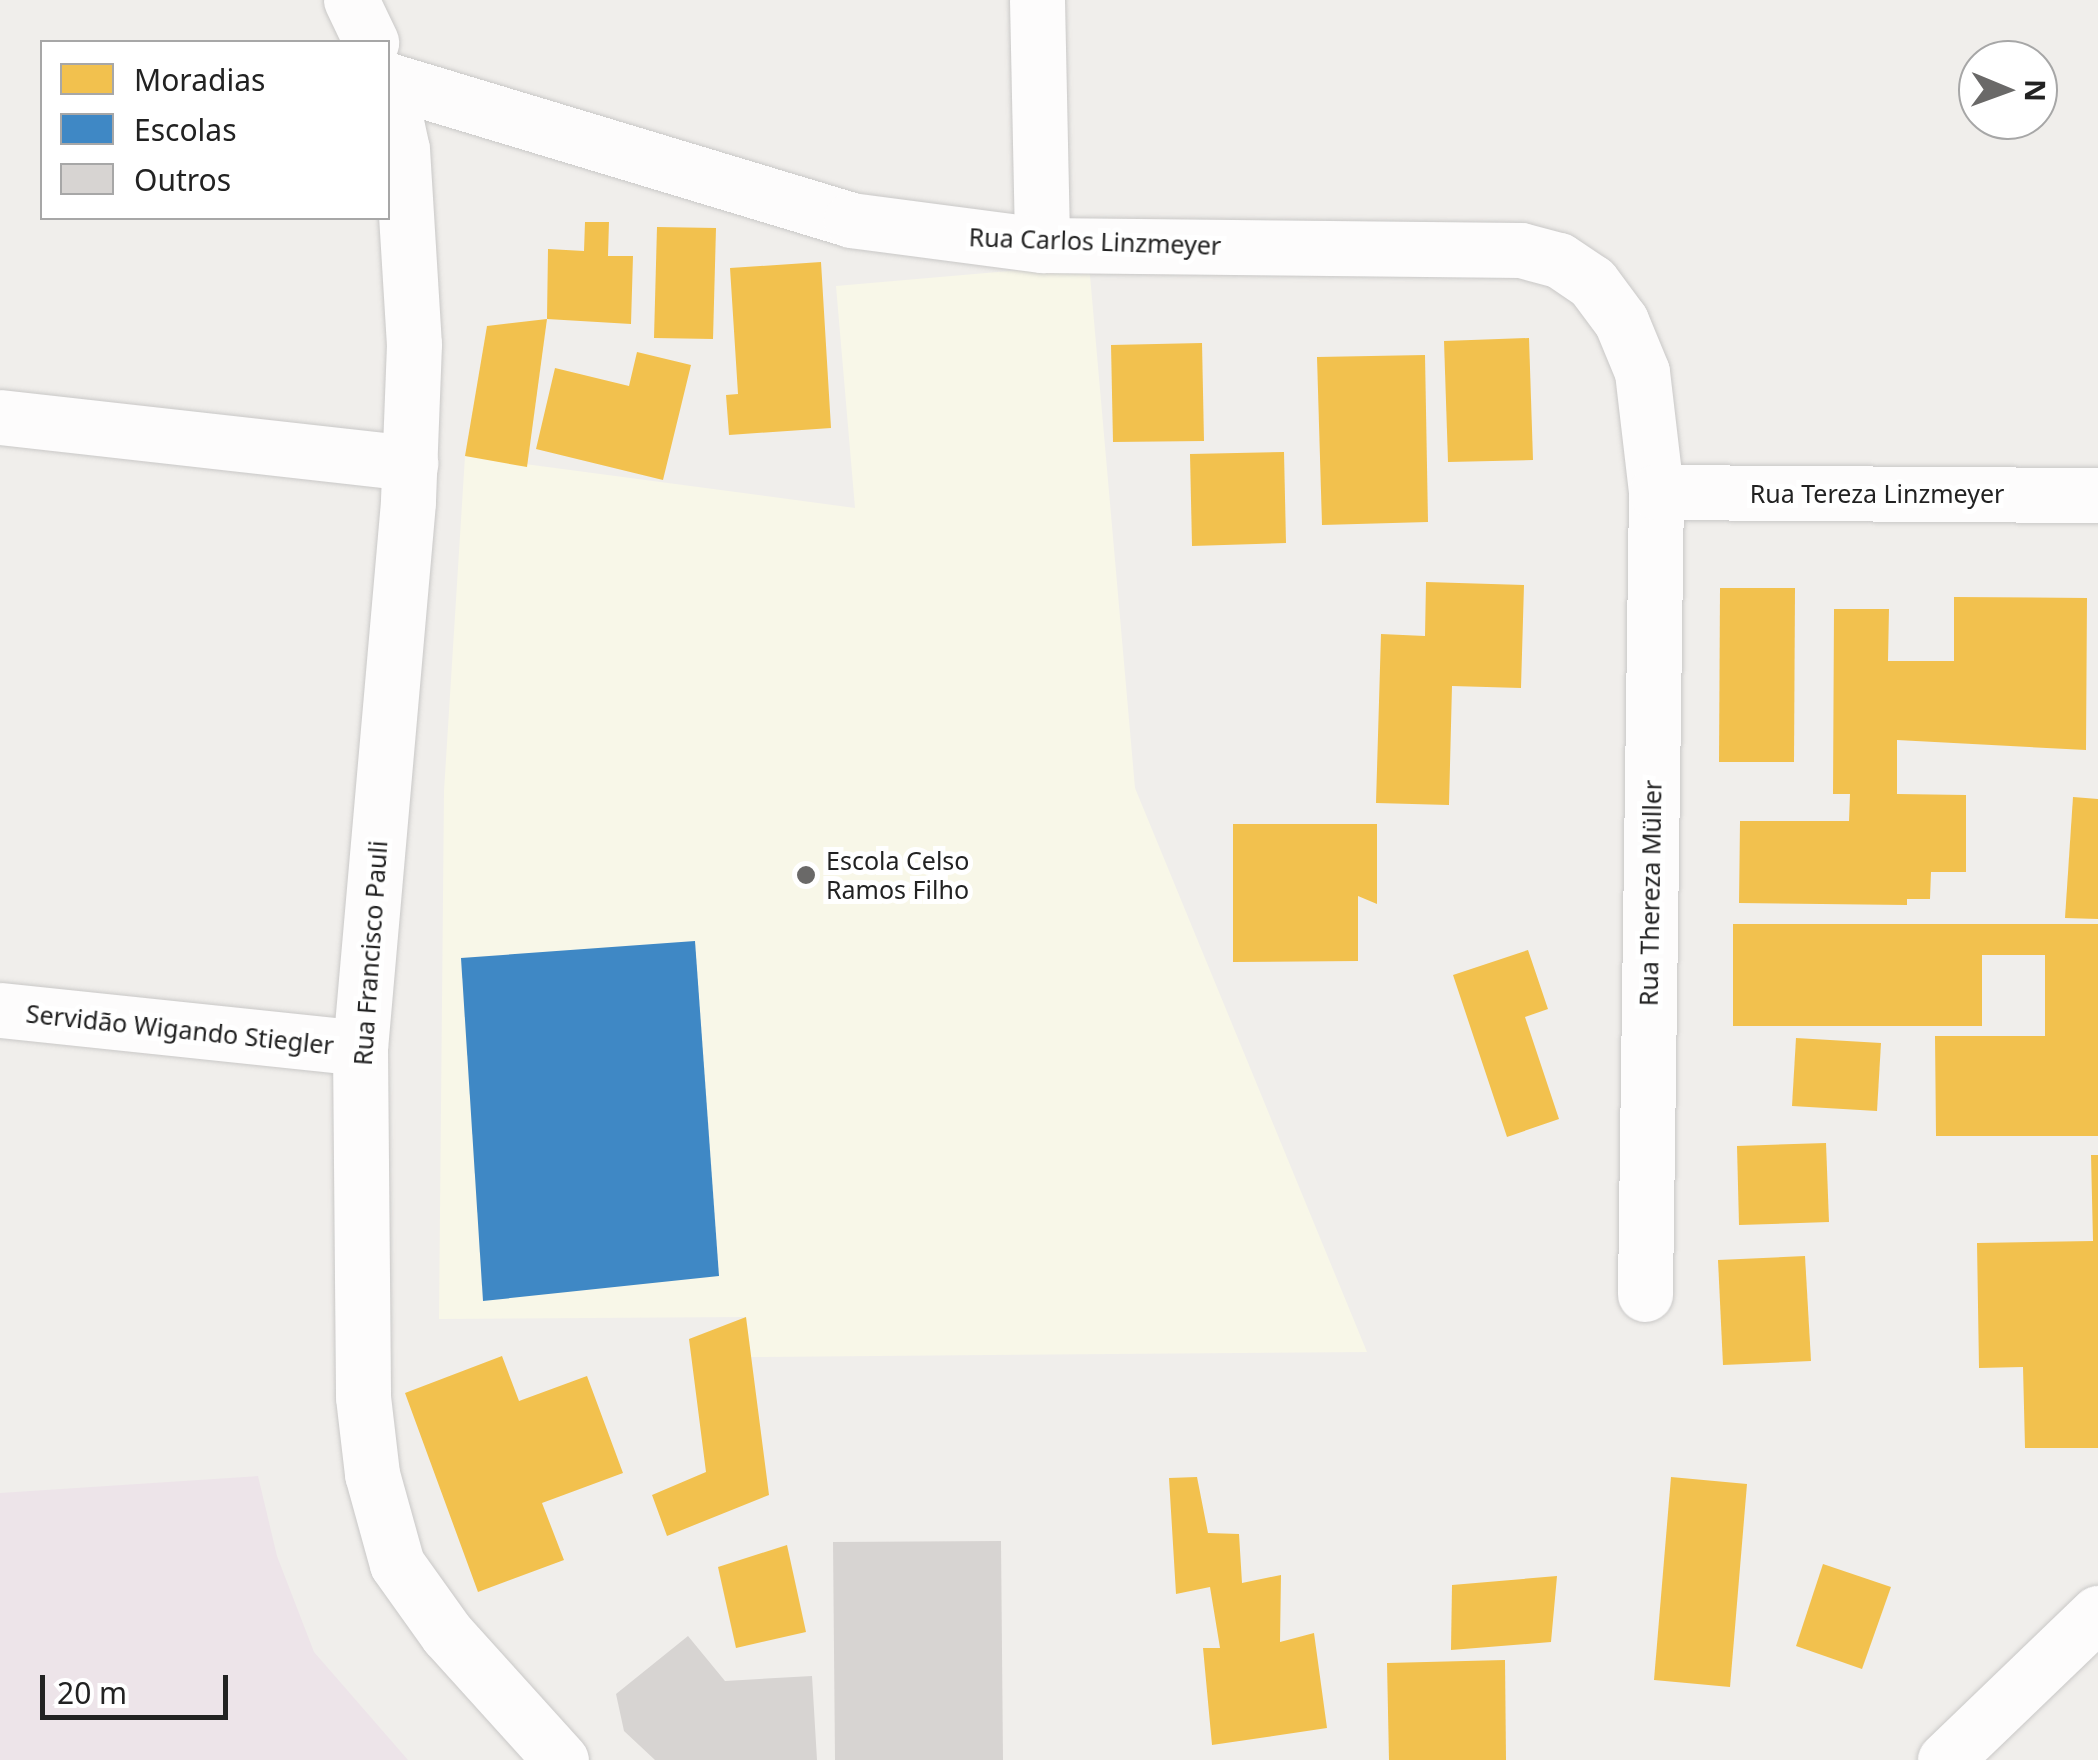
<!DOCTYPE html>
<meta charset="utf-8">
<style>
body{margin:0}
#map{position:relative;width:2098px;height:1760px;overflow:hidden;background:#f0eeeb;font-family:"Noto Sans",sans-serif}
div>[style]{position:absolute}
.industrial>*{inset:0;background:#ede4e9}
.education>*{inset:0;background:#f8f7e8}
.homes>*{inset:0;background:#f2c14e}
.schools>*{inset:0;background:#3f88c5}
.building>*{inset:0;background:#d7d4d2}
.roads{filter:drop-shadow(0 0 2px #c9c8c7) drop-shadow(0 0 2px #c9c8c7)}
.minor>*{height:55px;margin:-27.5px;padding:0 27.5px;transform-origin:27.5px;border-radius:27.5px;background:#fdfcfc}
.tertiary>*{height:55px;margin:-27.5px;padding:0 27.5px;transform-origin:27.5px;border-radius:27.5px;background:#fdfcfc}
.dots>*{width:28px;height:28px;translate:-50% -50%;box-sizing:border-box;border:5px solid #fff;border-radius:50%}
span{translate:-50% -50%;white-space:nowrap;text-align:center;line-height:1.15;-webkit-text-stroke:10px #fff;paint-order:stroke}
.street-label{font-size:25px;color:#222}
.poi-label{font-size:25px;color:#222}
.left{translate:0 -50%;text-align:left}
.legend{position:absolute;left:40px;top:40px;width:350px;height:180px;box-sizing:border-box;background:#fff;border:2px solid #a7a7a7;margin:0;padding:12px 18px;list-style:none;font-size:30px;color:#222}
.legend li{display:flex;align-items:center;gap:20px;height:50px}
.legend b{width:50px;border:2px solid #a7a7a7}
.north{position:absolute;left:1958px;top:40px;width:100px;height:100px;box-sizing:border-box;background:#fff;border:2px solid #a7a7a7;border-radius:50%;rotate:91deg;font-size:28px;font-weight:700;line-height:40px;text-align:center;color:#222}
.north::after{content:'';display:block;margin:auto;width:35px;height:45px;background:#6a6968;clip-path:polygon(50% 0,100% 100%,50% 72%,0 100%)}
.scale{position:absolute;left:40px;top:1675px;width:188px;height:45px;box-sizing:border-box;border:5px solid #222;border-top:0;padding-left:12px;font-size:30px;line-height:35px;white-space:nowrap;color:#222;-webkit-text-stroke:8px #fff;paint-order:stroke}
</style>
<div id="map">
<div class="industrial">
<i style="clip-path:polygon(258px 1476px,277px 1556px,314px 1652px,408px 1760px,0 1760px,0 1493px)"></i>
</div>
<div class="education">
<i style="clip-path:polygon(1089px 264px,1135px 788px,1367px 1352px,751px 1357px,746px 1317px,439px 1319px,444px 791px,465px 456px,855px 508px,836px 286px)"></i>
</div>
<div class="homes">
<i style="clip-path:polygon(585px 222px,609px 222px,608px 256px,633px 256px,631px 324px,547px 319px,548px 249px,584px 251px)"></i>
<i style="clip-path:polygon(657px 227px,716px 228px,713px 339px,654px 338px)"></i>
<i style="clip-path:polygon(821px 262px,831px 428px,729px 435px,726px 395px,738px 394px,730px 268px)"></i>
<i style="clip-path:polygon(547px 319px,527px 467px,465px 456px,487px 326px)"></i>
<i style="clip-path:polygon(1529px 338px,1533px 460px,1448px 462px,1444px 341px)"></i>
<i style="clip-path:polygon(1202px 343px,1204px 441px,1113px 442px,1111px 345px)"></i>
<i style="clip-path:polygon(637px 352px,691px 365px,663px 480px,536px 449px,555px 368px,629px 386px)"></i>
<i style="clip-path:polygon(1425px 355px,1428px 522px,1322px 525px,1317px 357px)"></i>
<i style="clip-path:polygon(1284px 452px,1286px 543px,1192px 546px,1190px 454px)"></i>
<i style="clip-path:polygon(1426px 582px,1524px 585px,1521px 688px,1452px 686px,1449px 805px,1376px 803px,1381px 634px,1425px 636px)"></i>
<i style="clip-path:polygon(1720px 588px,1795px 588px,1794px 762px,1719px 762px)"></i>
<i style="clip-path:polygon(1954px 597px,2087px 598px,2086px 750px,1897px 740px,1897px 794px,1966px 795px,1966px 872px,1931px 872px,1930px 899px,1907px 899px,1907px 905px,1739px 903px,1740px 821px,1849px 821px,1850px 794px,1833px 794px,1834px 609px,1889px 609px,1888px 661px,1954px 661px)"></i>
<i style="clip-path:polygon(2073px 797px,2098px 799px,2098px 919px,2065px 918px)"></i>
<i style="clip-path:polygon(1233px 824px,1377px 824px,1377px 904px,1358px 896px,1358px 961px,1233px 962px)"></i>
<i style="clip-path:polygon(1733px 924px,2098px 924px,2098px 1136px,1936px 1136px,1935px 1036px,2045px 1036px,2045px 955px,1982px 955px,1982px 1026px,1733px 1026px)"></i>
<i style="clip-path:polygon(1528px 950px,1548px 1009px,1525px 1017px,1559px 1119px,1507px 1137px,1453px 975px)"></i>
<i style="clip-path:polygon(1796px 1038px,1881px 1043px,1877px 1111px,1792px 1106px)"></i>
<i style="clip-path:polygon(1826px 1143px,1829px 1222px,1739px 1225px,1737px 1146px)"></i>
<i style="clip-path:polygon(2091px 1155px,2098px 1155px,2098px 1448px,2025px 1448px,2023px 1367px,1979px 1368px,1977px 1243px,2093px 1241px)"></i>
<i style="clip-path:polygon(1805px 1256px,1811px 1361px,1723px 1365px,1718px 1260px)"></i>
<i style="clip-path:polygon(746px 1317px,769px 1495px,667px 1536px,652px 1495px,706px 1472px,689px 1339px)"></i>
<i style="clip-path:polygon(502px 1356px,519px 1401px,587px 1376px,623px 1473px,542px 1503px,564px 1560px,478px 1592px,405px 1393px)"></i>
<i style="clip-path:polygon(1197px 1477px,1208px 1533px,1239px 1534px,1242px 1583px,1281px 1575px,1280px 1642px,1314px 1633px,1327px 1728px,1212px 1745px,1203px 1648px,1220px 1648px,1210px 1587px,1176px 1594px,1169px 1478px)"></i>
<i style="clip-path:polygon(1671px 1477px,1747px 1484px,1730px 1687px,1654px 1680px)"></i>
<i style="clip-path:polygon(787px 1545px,806px 1632px,736px 1648px,718px 1567px)"></i>
<i style="clip-path:polygon(1823px 1564px,1891px 1587px,1862px 1669px,1796px 1646px)"></i>
<i style="clip-path:polygon(1557px 1576px,1551px 1642px,1451px 1650px,1452px 1585px)"></i>
<i style="clip-path:polygon(1505px 1660px,1506px 1760px,1389px 1760px,1387px 1663px)"></i>
</div>
<div class="schools">
<i style="clip-path:polygon(695px 941px,719px 1276px,483px 1301px,461px 958px)"></i>
</div>
<div class="building">
<i style="clip-path:polygon(1001px 1541px,1003px 1760px,835px 1760px,833px 1542px)"></i>
<i style="clip-path:polygon(688px 1636px,725px 1681px,812px 1676px,817px 1760px,655px 1760px,624px 1731px,616px 1694px)"></i>
</div>
<div class="roads">
<div class="minor">
<i style="left:1037px;top:0;width:245px;rotate:88.8deg"></i>
<i style="left:388px;top:80px;width:484px;rotate:16.8deg"></i>
<i style="left:851px;top:220px;width:193px;rotate:7.5deg"></i>
<i style="left:1042px;top:245px;width:479px;rotate:0.6deg"></i>
<i style="left:1521px;top:250px;width:39px;rotate:15deg"></i>
<i style="left:1559px;top:260px;width:40px;rotate:34deg"></i>
<i style="left:1592px;top:282px;width:49px;rotate:53.4deg"></i>
<i style="left:1621px;top:321px;width:55px;rotate:67.6deg"></i>
<i style="left:1642px;top:372px;width:121px;rotate:83.3deg"></i>
<i style="left:1656px;top:492px;width:802px;rotate:90.79deg"></i>
<i style="left:0;top:417px;width:413px;rotate:6.4deg"></i>
<i style="left:1656px;top:492px;width:442px;rotate:0.4deg"></i>
<i style="left:0;top:1010px;width:362px;rotate:6deg"></i>
<i style="left:1945px;top:1760px;width:212px;rotate:-43.9deg"></i>
</div>
<div class="tertiary">
<i style="left:351px;top:0;width:47px;rotate:64.5deg"></i>
<i style="left:388px;top:85px;width:66px;rotate:77.7deg"></i>
<i style="left:402px;top:149px;width:195px;rotate:86.5deg"></i>
<i style="left:414px;top:344px;width:158px;rotate:92.2deg"></i>
<i style="left:408px;top:502px;width:548px;rotate:95.02deg"></i>
<i style="left:360px;top:1048px;width:349px;rotate:89.5deg"></i>
<i style="left:363px;top:1397px;width:78px;rotate:83.3deg"></i>
<i style="left:372px;top:1474px;width:93px;rotate:74.5deg"></i>
<i style="left:397px;top:1564px;width:86px;rotate:54.5deg"></i>
<i style="left:447px;top:1634px;width:170px;rotate:47.9deg"></i>
</div>
</div>
<div class="dots">
<i style="left:806px;top:875px;background:#6a6968"></i>
</div>
<div class="street-label">
<span style="left:1095px;top:241px;rotate:2deg">Rua Carlos Linzmeyer</span>
<span style="left:1877px;top:493px">Rua Tereza Linzmeyer</span>
<span style="left:1650px;top:893px;rotate:-89deg">Rua Thereza Müller</span>
<span style="left:370px;top:953px;rotate:-86deg">Rua Francisco Pauli</span>
<span style="left:180px;top:1029px;rotate:6deg">Servidão Wigando Stiegler</span>
</div>
<div class="poi-label">
<span class="left" style="left:826px;top:875px">Escola Celso<br>Ramos Filho</span>
</div>
<ul class="legend">
<li><b style="height:28px;background:#f2c14e"></b>Moradias</li>
<li><b style="height:28px;background:#3f88c5"></b>Escolas</li>
<li><b style="height:28px;background:#d7d4d2"></b>Outros</li>
</ul>
<div class="north">N</div>
<div class="scale">20 m</div>
</div>
